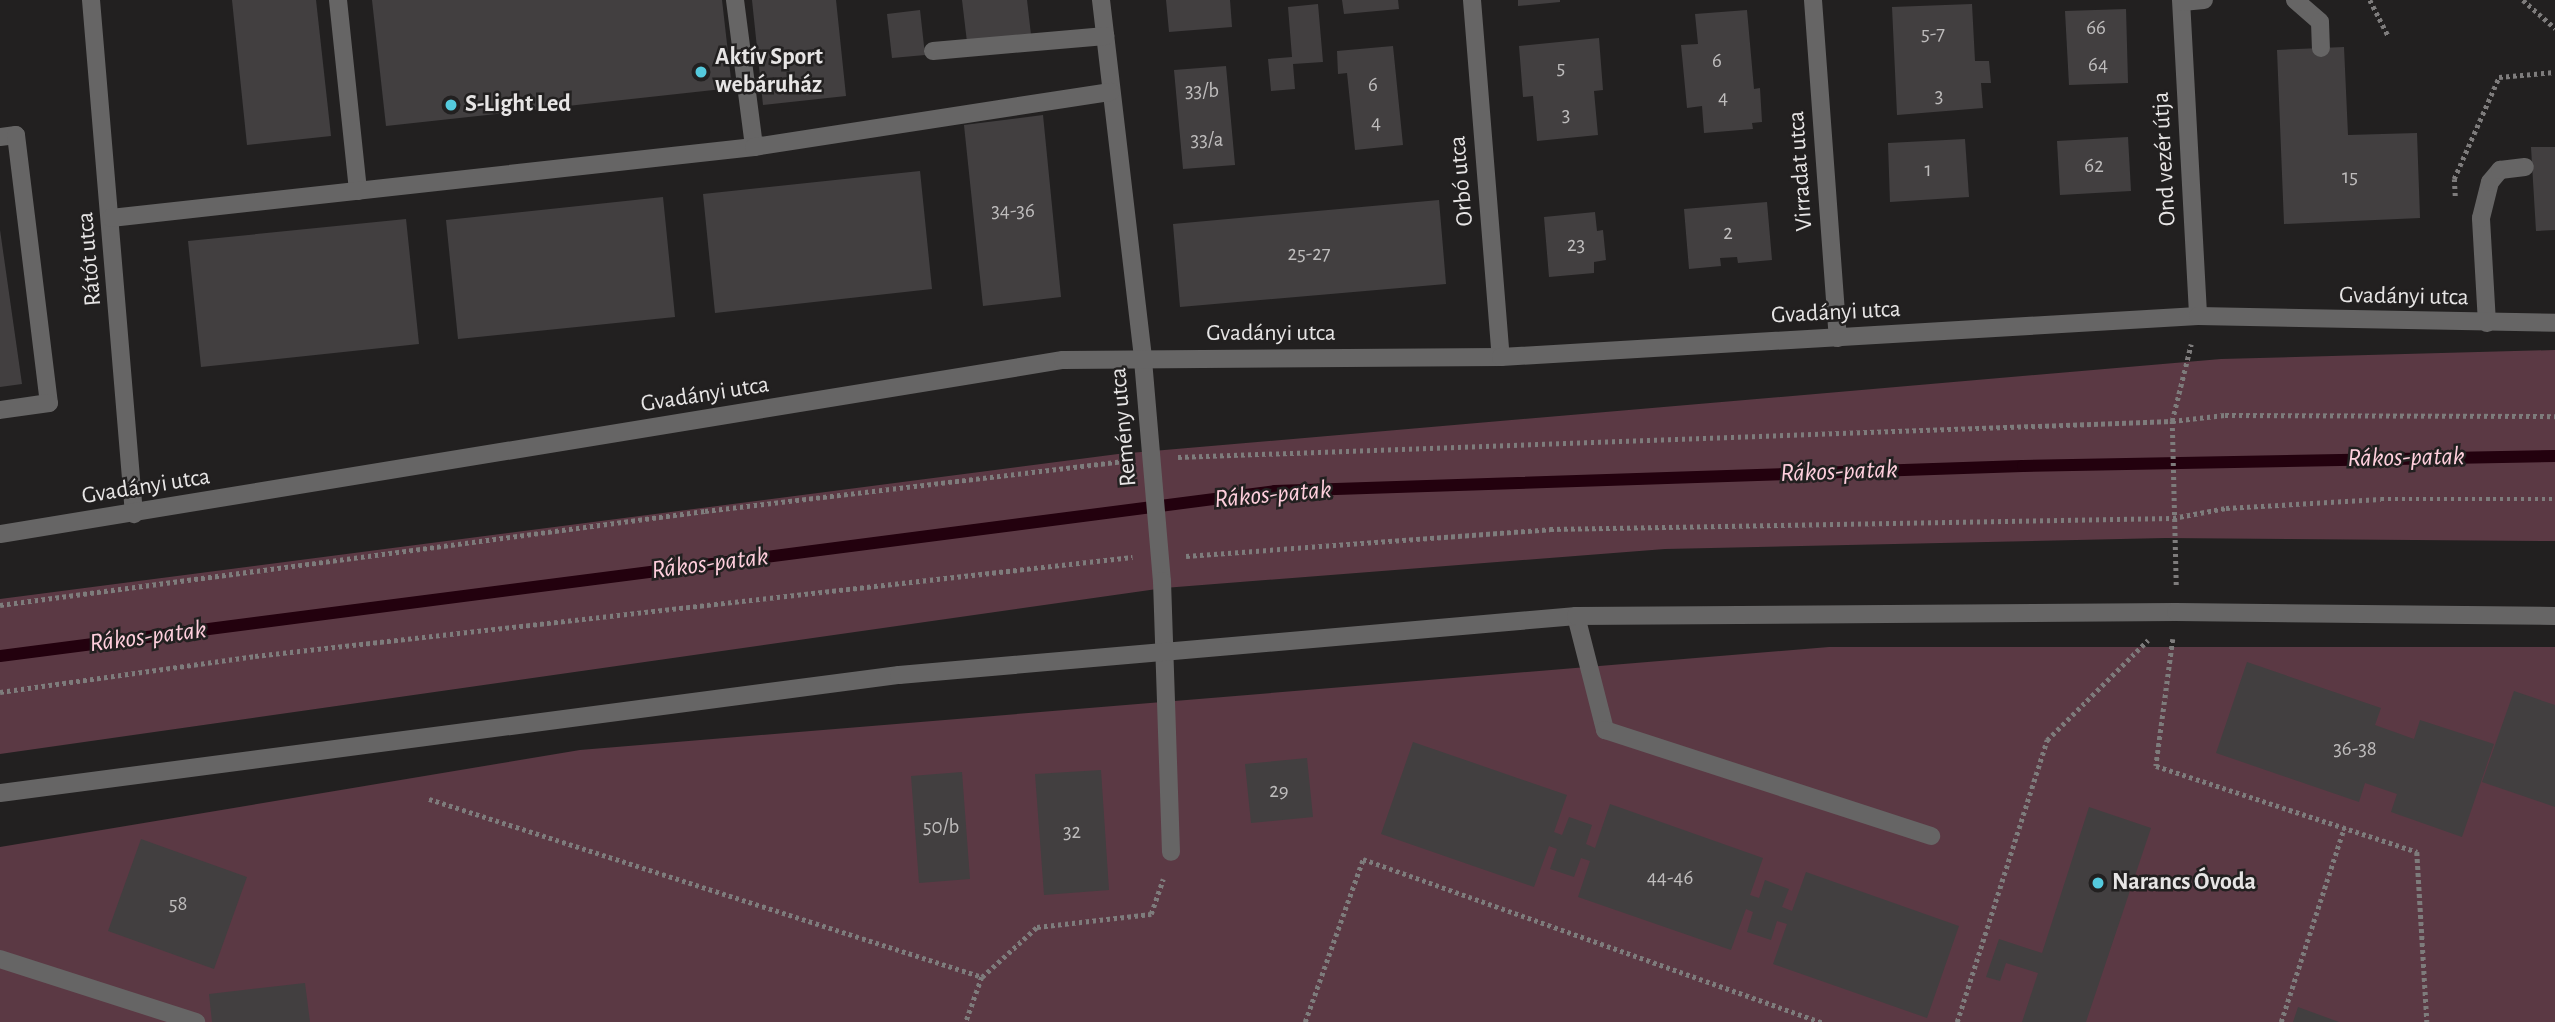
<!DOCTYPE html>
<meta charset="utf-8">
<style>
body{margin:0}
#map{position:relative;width:2555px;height:1022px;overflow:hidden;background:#222020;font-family:"Alegreya Sans",sans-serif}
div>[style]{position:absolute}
.green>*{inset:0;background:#5b3944}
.stream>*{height:12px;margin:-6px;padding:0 6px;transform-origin:6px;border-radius:6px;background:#23010e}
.building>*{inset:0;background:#423f40}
.path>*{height:4.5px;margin-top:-2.25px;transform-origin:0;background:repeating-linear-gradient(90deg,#7e7c7c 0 3.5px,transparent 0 7px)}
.minor>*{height:18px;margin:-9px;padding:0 9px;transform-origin:9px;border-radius:9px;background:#666565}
.dots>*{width:19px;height:19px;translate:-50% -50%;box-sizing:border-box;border:4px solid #222020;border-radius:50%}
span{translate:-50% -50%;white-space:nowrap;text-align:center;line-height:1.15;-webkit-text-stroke:5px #222020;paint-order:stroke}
.number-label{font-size:21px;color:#bebcbc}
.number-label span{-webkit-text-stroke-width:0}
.poi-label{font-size:24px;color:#e7e5e5;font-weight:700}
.left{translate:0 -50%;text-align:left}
.street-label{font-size:24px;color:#e7e5e5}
.water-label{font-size:26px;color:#ffcfdd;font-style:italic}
</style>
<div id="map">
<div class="green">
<i style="clip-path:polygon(2555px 350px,2555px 541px,2165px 538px,1665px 549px,1164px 588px,0 754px,0 599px,1118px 454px,2221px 359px)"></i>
<i style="clip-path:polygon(1829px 647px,2555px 647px,2555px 1022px,0 1022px,0 847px,580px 750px)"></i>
</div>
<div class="stream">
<i style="left:0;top:656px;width:1286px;rotate:-7.37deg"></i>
<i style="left:1275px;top:491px;width:748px;rotate:-1.91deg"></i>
<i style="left:2023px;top:466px;width:532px;rotate:-1.08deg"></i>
</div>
<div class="building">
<i style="clip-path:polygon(232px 0,316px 0,331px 136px,247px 145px)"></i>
<i style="clip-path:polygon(372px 0,722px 0,732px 88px,386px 126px)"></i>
<i style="clip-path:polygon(752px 0,836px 0,846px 96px,763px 105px)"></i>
<i style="clip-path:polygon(962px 0,1027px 0,1031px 35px,967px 42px)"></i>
<i style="clip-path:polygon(1166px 0,1230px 0,1232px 27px,1169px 32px)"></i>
<i style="clip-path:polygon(1342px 0,1398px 0,1399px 9px,1344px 14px)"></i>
<i style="clip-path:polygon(1518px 0,1560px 0,1560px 2px,1518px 6px)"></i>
<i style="clip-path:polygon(1318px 4px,1323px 62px,1293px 64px,1295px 89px,1271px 91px,1268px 59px,1292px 57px,1288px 7px)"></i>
<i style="clip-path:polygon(1972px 4px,1975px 61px,1989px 61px,1991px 83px,1981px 83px,1983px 108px,1897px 115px,1892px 7px)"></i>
<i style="clip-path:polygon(2126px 9px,2128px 83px,2069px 85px,2065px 11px)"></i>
<i style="clip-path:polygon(920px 10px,925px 55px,892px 58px,887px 14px)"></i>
<i style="clip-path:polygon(1747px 10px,1754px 89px,1760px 88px,1762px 122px,1752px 123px,1753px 129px,1704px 133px,1702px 106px,1687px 108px,1681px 45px,1698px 44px,1695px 14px)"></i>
<i style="clip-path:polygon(1599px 38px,1603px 90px,1594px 91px,1598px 135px,1537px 141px,1533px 96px,1523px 97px,1519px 46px)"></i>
<i style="clip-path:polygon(1393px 46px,1403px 145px,1355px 150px,1347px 73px,1338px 74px,1337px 51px)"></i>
<i style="clip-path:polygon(2344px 47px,2348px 135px,2417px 133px,2420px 218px,2284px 224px,2277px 50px)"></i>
<i style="clip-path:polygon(1226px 66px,1235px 165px,1183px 169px,1174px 70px)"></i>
<i style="clip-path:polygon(1043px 115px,1061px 297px,983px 306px,964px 125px)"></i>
<i style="clip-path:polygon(2128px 137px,2131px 191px,2060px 195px,2057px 141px)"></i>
<i style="clip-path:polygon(1965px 139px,1969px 197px,1890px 202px,1888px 143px)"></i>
<i style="clip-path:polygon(2531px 147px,2555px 147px,2555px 230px,2536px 231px)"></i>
<i style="clip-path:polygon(920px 171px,932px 289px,715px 313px,703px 194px)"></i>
<i style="clip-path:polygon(663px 197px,675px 317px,458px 339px,446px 220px)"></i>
<i style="clip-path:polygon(1439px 200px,1446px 284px,1180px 307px,1173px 224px)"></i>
<i style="clip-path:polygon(1767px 202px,1772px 260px,1738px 263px,1737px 257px,1720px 258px,1721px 266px,1689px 269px,1684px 209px)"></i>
<i style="clip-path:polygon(1595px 212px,1597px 231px,1603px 230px,1606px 260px,1594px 262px,1594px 273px,1549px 277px,1544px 217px)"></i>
<i style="clip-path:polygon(406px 219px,419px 344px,201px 367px,188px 241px)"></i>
<i style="clip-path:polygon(0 230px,22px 384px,0 387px)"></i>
<i style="clip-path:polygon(2247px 662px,2381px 708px,2375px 725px,2414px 739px,2420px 720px,2494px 744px,2462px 837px,2391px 812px,2397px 794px,2365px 783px,2359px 802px,2216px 753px)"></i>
<i style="clip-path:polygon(2514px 691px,2555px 705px,2555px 807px,2482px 782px)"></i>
<i style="clip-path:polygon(1413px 742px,1567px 795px,1554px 832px,1562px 835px,1569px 817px,1592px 825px,1586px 844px,1595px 848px,1610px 804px,1763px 858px,1750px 895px,1759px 898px,1765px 880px,1789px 889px,1782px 907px,1792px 911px,1806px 872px,1959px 926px,1927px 1018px,1773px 964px,1787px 924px,1777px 921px,1771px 940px,1747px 932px,1753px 912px,1746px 909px,1731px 950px,1578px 897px,1590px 861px,1581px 858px,1574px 877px,1550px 869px,1557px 849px,1549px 846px,1534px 887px,1381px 834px)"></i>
<i style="clip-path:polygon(1307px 758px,1313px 817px,1251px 823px,1245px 764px)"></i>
<i style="clip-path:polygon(1101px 770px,1109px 890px,1044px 895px,1035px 774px)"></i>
<i style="clip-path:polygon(962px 772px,970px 879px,919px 883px,911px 776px)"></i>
<i style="clip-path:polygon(2089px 807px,2151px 828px,2086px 1022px,2022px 1022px,2038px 973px,2006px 963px,2000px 981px,1986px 977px,1999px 939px,2042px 953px)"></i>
<i style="clip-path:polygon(141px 839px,247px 877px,214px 969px,108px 931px)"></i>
<i style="clip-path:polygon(305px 983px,310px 1022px,212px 1022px,209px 994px)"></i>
<i style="clip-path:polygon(2298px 1007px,2339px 1022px,2293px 1022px)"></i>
</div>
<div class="path">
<i style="left:2370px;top:0;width:39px;rotate:63deg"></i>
<i style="left:2523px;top:0;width:43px;rotate:41.2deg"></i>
<i style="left:2455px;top:196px;width:17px;rotate:-93deg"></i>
<i style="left:2454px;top:179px;width:111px;rotate:-66.2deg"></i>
<i style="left:2499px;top:77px;width:56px;rotate:-5.1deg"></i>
<i style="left:1178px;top:457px;width:995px;rotate:-2.07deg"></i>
<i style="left:2172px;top:421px;width:53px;rotate:-6.5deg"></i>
<i style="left:2225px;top:415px;width:330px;rotate:0.2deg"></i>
<i style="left:1186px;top:556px;width:365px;rotate:-4.2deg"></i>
<i style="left:1550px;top:529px;width:623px;rotate:-1.01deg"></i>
<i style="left:2173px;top:518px;width:54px;rotate:-10.7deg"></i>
<i style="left:2226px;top:508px;width:155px;rotate:-3.3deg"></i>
<i style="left:2381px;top:499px;width:174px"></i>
<i style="left:2176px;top:585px;width:164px;rotate:-91.4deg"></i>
<i style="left:2172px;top:421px;width:79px;rotate:-76.1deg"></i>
<i style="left:0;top:605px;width:711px;rotate:-7.59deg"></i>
<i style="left:705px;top:511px;width:422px;rotate:-6.8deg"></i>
<i style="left:2173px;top:639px;width:128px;rotate:97.6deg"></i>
<i style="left:2156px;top:766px;width:275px;rotate:18.2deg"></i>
<i style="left:2417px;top:852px;width:170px;rotate:86.6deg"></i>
<i style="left:0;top:692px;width:258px;rotate:-8deg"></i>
<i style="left:255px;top:656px;width:883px;rotate:-6.44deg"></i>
<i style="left:429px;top:799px;width:581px;rotate:17.84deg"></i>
<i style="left:982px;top:977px;width:48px;rotate:109.6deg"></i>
<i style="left:982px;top:977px;width:74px;rotate:-42.3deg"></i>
<i style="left:1037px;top:927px;width:115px;rotate:-6.5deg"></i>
<i style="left:1151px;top:914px;width:37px;rotate:-71deg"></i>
<i style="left:1305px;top:1022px;width:173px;rotate:-70.4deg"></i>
<i style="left:1363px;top:859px;width:487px;rotate:19.6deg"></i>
<i style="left:1957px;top:1022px;width:296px;rotate:-72.3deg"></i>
<i style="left:2047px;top:740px;width:142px;rotate:-44.7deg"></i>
<i style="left:2281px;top:1022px;width:204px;rotate:-72deg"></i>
</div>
<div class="minor">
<i style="left:91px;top:0;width:516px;rotate:85.22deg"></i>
<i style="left:338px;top:0;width:192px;rotate:84deg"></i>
<i style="left:735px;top:0;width:148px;rotate:82.6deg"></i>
<i style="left:1101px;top:0;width:362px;rotate:83.3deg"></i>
<i style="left:1143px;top:360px;width:222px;rotate:85.1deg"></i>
<i style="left:1162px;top:581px;width:271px;rotate:88.1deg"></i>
<i style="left:1472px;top:0;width:358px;rotate:85.4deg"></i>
<i style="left:1813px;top:0;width:339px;rotate:85.8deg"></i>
<i style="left:2181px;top:0;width:316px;rotate:86.9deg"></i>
<i style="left:2295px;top:0;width:33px;rotate:41deg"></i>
<i style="left:2320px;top:22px;width:26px;rotate:88deg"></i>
<i style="left:2182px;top:2px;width:22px;rotate:-5deg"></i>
<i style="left:933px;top:51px;width:173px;rotate:-5deg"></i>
<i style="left:0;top:137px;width:16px;rotate:-7deg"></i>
<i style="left:16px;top:135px;width:270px;rotate:83deg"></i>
<i style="left:49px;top:403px;width:49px;rotate:171.9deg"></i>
<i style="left:111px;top:218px;width:647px;rotate:-6.3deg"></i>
<i style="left:754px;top:147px;width:361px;rotate:-8.8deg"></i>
<i style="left:2487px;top:323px;width:105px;rotate:-93.3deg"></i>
<i style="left:2481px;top:218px;width:37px;rotate:-76deg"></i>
<i style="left:2490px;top:182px;width:16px;rotate:-50deg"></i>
<i style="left:2500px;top:170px;width:25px;rotate:-7deg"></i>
<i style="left:0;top:534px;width:1077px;rotate:-9.3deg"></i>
<i style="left:1063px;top:360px;width:438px;rotate:-0.4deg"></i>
<i style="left:1501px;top:357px;width:698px;rotate:-3.37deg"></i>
<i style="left:2198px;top:316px;width:357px;rotate:1.1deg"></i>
<i style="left:1576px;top:616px;width:118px;rotate:75.7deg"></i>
<i style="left:1605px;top:730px;width:343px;rotate:18deg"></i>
<i style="left:0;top:793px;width:907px;rotate:-7.48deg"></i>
<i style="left:899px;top:675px;width:680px;rotate:-4.98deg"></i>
<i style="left:1576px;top:616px;width:600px;rotate:-0.38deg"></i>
<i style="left:2176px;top:612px;width:379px;rotate:0.6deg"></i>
<i style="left:0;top:959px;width:206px;rotate:17.8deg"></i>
</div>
<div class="dots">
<i style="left:701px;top:72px;background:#54cadd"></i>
<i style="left:451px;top:105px;background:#54cadd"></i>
<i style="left:2098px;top:883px;background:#54cadd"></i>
</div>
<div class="number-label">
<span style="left:2096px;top:28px">66</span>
<span style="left:1933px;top:34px">5-7</span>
<span style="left:1717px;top:61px">6</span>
<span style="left:2098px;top:65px">64</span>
<span style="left:1561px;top:68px">5</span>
<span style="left:1373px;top:85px">6</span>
<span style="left:1202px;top:91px">33/b</span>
<span style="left:1939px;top:96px">3</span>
<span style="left:1723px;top:98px">4</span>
<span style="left:1566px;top:115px">3</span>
<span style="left:1376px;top:123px">4</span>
<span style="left:1207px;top:140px">33/a</span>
<span style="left:2094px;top:166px">62</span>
<span style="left:1928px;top:170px">1</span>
<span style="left:2350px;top:177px">15</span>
<span style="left:1013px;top:211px">34-36</span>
<span style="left:1728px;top:233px">2</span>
<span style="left:1576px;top:245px">23</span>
<span style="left:1309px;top:254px">25-27</span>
<span style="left:2355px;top:749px">36-38</span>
<span style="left:1279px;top:791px">29</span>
<span style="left:941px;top:827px">50/b</span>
<span style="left:1072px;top:832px">32</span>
<span style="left:1670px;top:878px">44-46</span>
<span style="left:178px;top:904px">58</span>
</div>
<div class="poi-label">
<span class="left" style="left:715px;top:72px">Aktív Sport<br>webáruház</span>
<span class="left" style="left:465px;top:105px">S-Light Led</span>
<span class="left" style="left:2112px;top:883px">Narancs Óvoda</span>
</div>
<div class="street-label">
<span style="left:2165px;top:159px;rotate:-93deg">Ond vezér útja</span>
<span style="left:1801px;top:171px;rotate:-94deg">Virradat utca</span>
<span style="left:1462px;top:181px;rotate:-95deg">Orbó utca</span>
<span style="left:90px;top:259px;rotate:-95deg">Rátót utca</span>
<span style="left:2404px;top:297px;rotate:1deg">Gvadányi utca</span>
<span style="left:1836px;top:313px;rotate:-3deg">Gvadányi utca</span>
<span style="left:1271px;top:334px">Gvadányi utca</span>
<span style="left:705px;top:395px;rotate:-9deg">Gvadányi utca</span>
<span style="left:1124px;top:427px;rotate:-95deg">Remény utca</span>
<span style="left:146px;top:487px;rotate:-9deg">Gvadányi utca</span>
</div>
<div class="water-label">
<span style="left:2406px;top:458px;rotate:-1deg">Rákos-patak</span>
<span style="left:1839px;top:472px;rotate:-2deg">Rákos-patak</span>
<span style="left:1273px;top:495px;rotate:-5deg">Rákos-patak</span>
<span style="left:710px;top:564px;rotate:-7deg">Rákos-patak</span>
<span style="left:148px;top:637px;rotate:-7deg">Rákos-patak</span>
</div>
</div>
